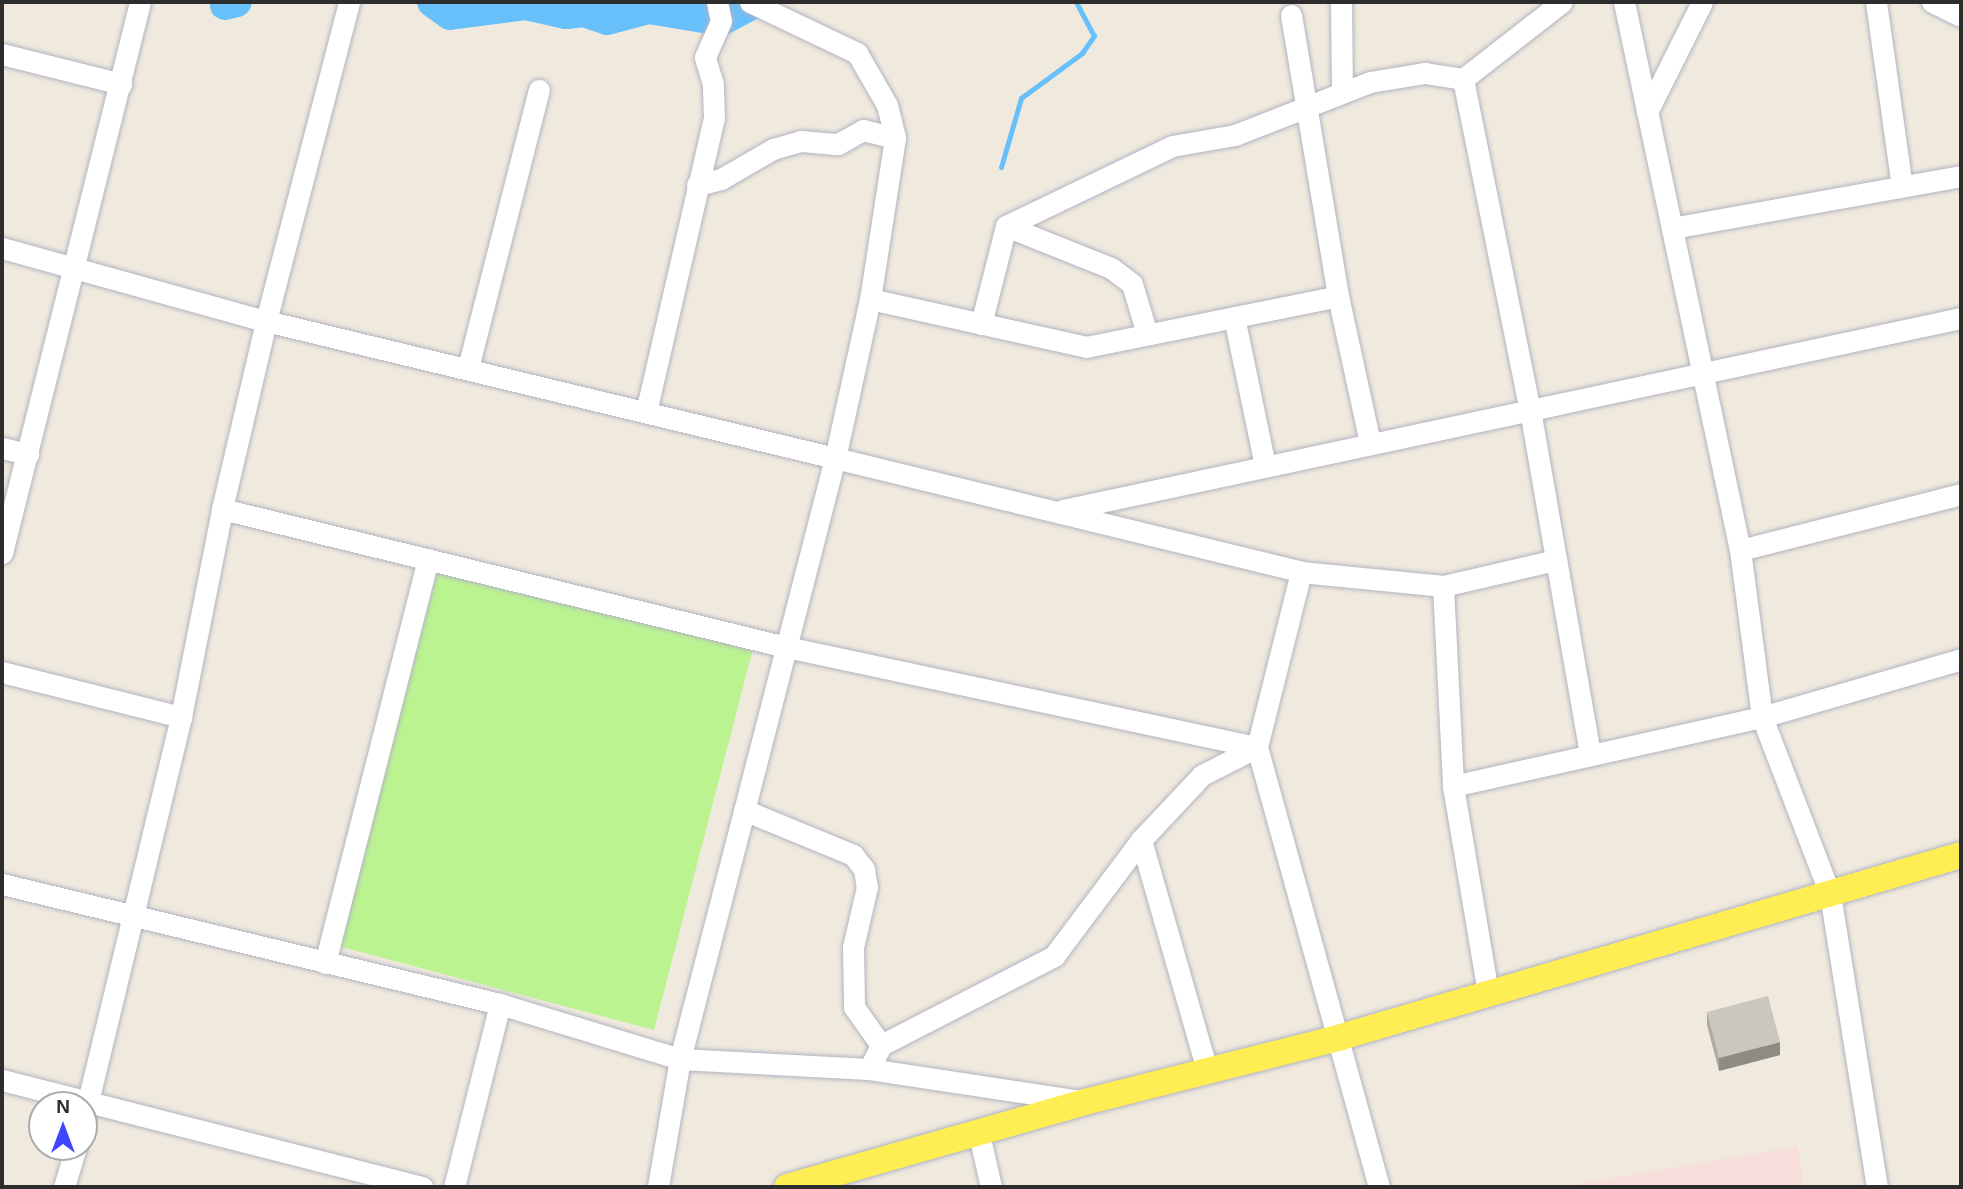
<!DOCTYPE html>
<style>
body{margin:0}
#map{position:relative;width:1963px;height:1189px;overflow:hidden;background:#f0eade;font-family:Arial,sans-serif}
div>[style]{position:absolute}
.medical>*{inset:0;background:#f7dedb}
.pitch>*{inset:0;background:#bcf391}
.stream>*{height:5px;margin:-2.5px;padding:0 2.5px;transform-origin:2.5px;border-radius:2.5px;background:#68c0fb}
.river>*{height:30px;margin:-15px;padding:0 15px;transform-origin:15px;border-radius:15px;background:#68c0fb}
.roads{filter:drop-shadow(0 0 2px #b2b3c2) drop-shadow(0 0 2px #b2b3c2)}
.minor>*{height:21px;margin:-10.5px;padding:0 10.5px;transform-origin:10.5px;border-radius:10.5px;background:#fff}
.major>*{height:26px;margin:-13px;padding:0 13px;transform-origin:13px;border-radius:13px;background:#ffed54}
.wall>*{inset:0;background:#afaba3}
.shaded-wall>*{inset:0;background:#8e8b85}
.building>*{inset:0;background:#cbc7be}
span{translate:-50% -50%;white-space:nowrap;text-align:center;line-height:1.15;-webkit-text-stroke:5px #fff;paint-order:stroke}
.frame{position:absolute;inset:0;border:4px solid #2d2d2d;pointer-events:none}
.north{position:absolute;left:28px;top:1091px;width:70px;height:70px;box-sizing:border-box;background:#fff;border:2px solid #ababab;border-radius:50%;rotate:0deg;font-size:19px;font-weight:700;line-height:28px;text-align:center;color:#2d2d2d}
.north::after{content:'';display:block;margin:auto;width:24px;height:32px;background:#3c47ff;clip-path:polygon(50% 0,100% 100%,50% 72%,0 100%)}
</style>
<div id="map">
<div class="medical">
<i style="clip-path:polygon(1798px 1146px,1803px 1187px,1560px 1187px)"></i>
</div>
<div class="pitch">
<i style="clip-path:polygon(440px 563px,754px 645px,654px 1030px,338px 946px)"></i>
</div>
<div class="stream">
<i style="left:1001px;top:167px;width:72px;rotate:-73.8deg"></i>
<i style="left:1021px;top:98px;width:76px;rotate:-36.4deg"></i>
<i style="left:1082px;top:53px;width:21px;rotate:-55deg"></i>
<i style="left:1094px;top:36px;width:38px;rotate:-118deg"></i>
</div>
<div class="river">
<i style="left:432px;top:2px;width:22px;rotate:36deg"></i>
<i style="left:450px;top:15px;width:77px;rotate:-7.5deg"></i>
<i style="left:526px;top:5px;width:41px;rotate:12.7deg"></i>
<i style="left:566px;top:14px;width:18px;rotate:-6deg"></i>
<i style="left:584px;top:12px;width:24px;rotate:19deg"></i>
<i style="left:607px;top:20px;width:43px;rotate:-14.7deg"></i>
<i style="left:649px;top:9px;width:73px;rotate:9.5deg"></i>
<i style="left:721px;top:21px;width:41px;rotate:-27.8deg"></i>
<i style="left:225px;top:5px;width:12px;rotate:-14deg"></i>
</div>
<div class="roads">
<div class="minor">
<i style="left:750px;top:2px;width:119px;rotate:25.5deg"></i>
<i style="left:857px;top:53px;width:60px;rotate:60deg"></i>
<i style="left:887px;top:105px;width:34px;rotate:76deg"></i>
<i style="left:895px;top:138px;width:163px;rotate:98.8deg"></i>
<i style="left:870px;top:299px;width:163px;rotate:102.4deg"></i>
<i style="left:835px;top:458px;width:480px;rotate:13.7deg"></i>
<i style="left:1301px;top:572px;width:143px;rotate:5.6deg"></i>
<i style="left:1443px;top:586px;width:200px;rotate:87.1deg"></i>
<i style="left:1453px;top:786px;width:211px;rotate:80.4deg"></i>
<i style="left:1341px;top:2px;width:91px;rotate:89.4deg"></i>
<i style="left:1624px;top:2px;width:560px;rotate:78.05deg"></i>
<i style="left:1740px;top:550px;width:168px;rotate:82.5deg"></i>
<i style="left:1762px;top:717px;width:190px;rotate:69deg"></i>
<i style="left:1830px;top:894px;width:297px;rotate:80.9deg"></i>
<i style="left:1876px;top:2px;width:186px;rotate:82deg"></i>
<i style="left:1932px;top:2px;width:32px;rotate:26deg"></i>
<i style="left:1291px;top:15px;width:285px;rotate:80.5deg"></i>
<i style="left:1338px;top:296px;width:150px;rotate:77.7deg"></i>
<i style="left:2px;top:54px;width:123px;rotate:14.1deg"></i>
<i style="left:1463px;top:79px;width:338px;rotate:78.6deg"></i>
<i style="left:1530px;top:410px;width:348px;rotate:80.1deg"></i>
<i style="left:1647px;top:112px;width:123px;rotate:-63.4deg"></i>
<i style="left:697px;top:185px;width:25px;rotate:-14deg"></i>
<i style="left:721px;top:179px;width:60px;rotate:-30deg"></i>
<i style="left:773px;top:149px;width:29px;rotate:-16deg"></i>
<i style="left:801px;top:141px;width:37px;rotate:5deg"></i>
<i style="left:838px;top:144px;width:29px;rotate:-29deg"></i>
<i style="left:863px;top:130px;width:33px;rotate:14deg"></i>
<i style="left:1006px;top:226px;width:113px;rotate:21.8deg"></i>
<i style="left:1111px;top:268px;width:26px;rotate:37deg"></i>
<i style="left:1132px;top:284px;width:52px;rotate:73.3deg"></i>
<i style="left:1672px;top:228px;width:294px;rotate:-10.2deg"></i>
<i style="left:2px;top:248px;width:274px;rotate:15.5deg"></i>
<i style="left:266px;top:321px;width:585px;rotate:13.54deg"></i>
<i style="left:835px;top:458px;width:621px;rotate:104.46deg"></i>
<i style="left:680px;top:1059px;width:130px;rotate:99.8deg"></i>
<i style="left:870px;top:299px;width:221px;rotate:12.5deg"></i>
<i style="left:1086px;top:347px;width:257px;rotate:-11.4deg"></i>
<i style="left:1234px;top:317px;width:152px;rotate:78.2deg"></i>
<i style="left:981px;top:324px;width:101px;rotate:-75.7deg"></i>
<i style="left:1006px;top:226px;width:184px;rotate:-25.7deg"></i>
<i style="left:1172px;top:146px;width:64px;rotate:-9.9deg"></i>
<i style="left:1235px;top:135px;width:145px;rotate:-21.4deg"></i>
<i style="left:1370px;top:82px;width:56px;rotate:-9.3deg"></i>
<i style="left:1425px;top:73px;width:38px;rotate:9deg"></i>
<i style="left:1463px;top:79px;width:125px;rotate:-37.9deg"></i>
<i style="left:468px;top:368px;width:287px;rotate:-75.7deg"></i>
<i style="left:646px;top:412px;width:302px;rotate:-77deg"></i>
<i style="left:714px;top:118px;width:34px;rotate:-92deg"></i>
<i style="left:713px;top:84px;width:28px;rotate:-107deg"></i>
<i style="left:705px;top:57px;width:39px;rotate:-66deg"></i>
<i style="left:721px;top:21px;width:19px;rotate:-102deg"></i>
<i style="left:2px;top:448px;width:27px;rotate:13deg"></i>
<i style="left:222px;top:509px;width:581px;rotate:13.75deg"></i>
<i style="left:786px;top:647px;width:481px;rotate:12deg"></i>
<i style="left:1063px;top:510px;width:918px;rotate:-12.07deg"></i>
<i style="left:1740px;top:550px;width:228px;rotate:-14.2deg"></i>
<i style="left:2px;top:553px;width:568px;rotate:-75.94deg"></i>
<i style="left:1301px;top:572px;width:180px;rotate:104.1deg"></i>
<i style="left:1257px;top:747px;width:457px;rotate:74.5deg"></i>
<i style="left:1443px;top:586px;width:116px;rotate:-13deg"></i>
<i style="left:2px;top:672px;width:185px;rotate:14.1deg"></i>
<i style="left:1453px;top:786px;width:317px;rotate:-12.6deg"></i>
<i style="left:1762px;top:717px;width:207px;rotate:-16.2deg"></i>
<i style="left:744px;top:810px;width:118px;rotate:22.4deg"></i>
<i style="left:853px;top:855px;width:18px;rotate:52deg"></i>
<i style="left:864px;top:869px;width:18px;rotate:81deg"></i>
<i style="left:867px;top:887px;width:62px;rotate:103.1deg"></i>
<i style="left:853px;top:947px;width:60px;rotate:89deg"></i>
<i style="left:854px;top:1007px;width:47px;rotate:54.6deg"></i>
<i style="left:1141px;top:840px;width:242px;rotate:74deg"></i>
<i style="left:2px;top:884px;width:512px;rotate:13.55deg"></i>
<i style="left:500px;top:1004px;width:188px;rotate:17deg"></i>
<i style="left:680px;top:1059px;width:189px;rotate:3deg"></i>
<i style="left:869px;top:1069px;width:213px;rotate:8.6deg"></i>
<i style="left:325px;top:963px;width:417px;rotate:-75.7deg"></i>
<i style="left:869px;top:1069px;width:27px;rotate:-63deg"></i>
<i style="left:881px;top:1045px;width:195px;rotate:-27.2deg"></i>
<i style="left:1054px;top:956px;width:145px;rotate:-53.1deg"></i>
<i style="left:1141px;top:840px;width:89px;rotate:-46.8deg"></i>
<i style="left:1202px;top:775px;width:62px;rotate:-27deg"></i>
<i style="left:2px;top:1080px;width:434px;rotate:14.3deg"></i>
<i style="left:84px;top:1118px;width:413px;rotate:-76.4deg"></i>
<i style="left:181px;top:717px;width:212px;rotate:-78.8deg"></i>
<i style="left:222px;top:509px;width:193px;rotate:-76.8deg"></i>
<i style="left:266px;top:321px;width:330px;rotate:-75.4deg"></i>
<i style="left:979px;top:1134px;width:54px;rotate:77.2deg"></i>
<i style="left:64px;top:1187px;width:42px;rotate:-73.3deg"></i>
<i style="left:454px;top:1187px;width:189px;rotate:-75.9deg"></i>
</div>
<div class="major">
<i style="left:787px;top:1187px;width:310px;rotate:-15.9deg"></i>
<i style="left:1085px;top:1102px;width:264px;rotate:-14.2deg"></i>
<i style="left:1341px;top:1037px;width:646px;rotate:-16.36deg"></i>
</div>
</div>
<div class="wall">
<i style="clip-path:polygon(1707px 1012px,1780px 1055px,1719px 1071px,1707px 1025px)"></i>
</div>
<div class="shaded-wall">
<i style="clip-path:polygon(1780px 1042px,1780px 1055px,1719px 1071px,1719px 1058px)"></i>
</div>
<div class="building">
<i style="clip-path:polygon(1768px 996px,1780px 1042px,1719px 1058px,1707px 1012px)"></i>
</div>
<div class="frame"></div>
<div class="north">N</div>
</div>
